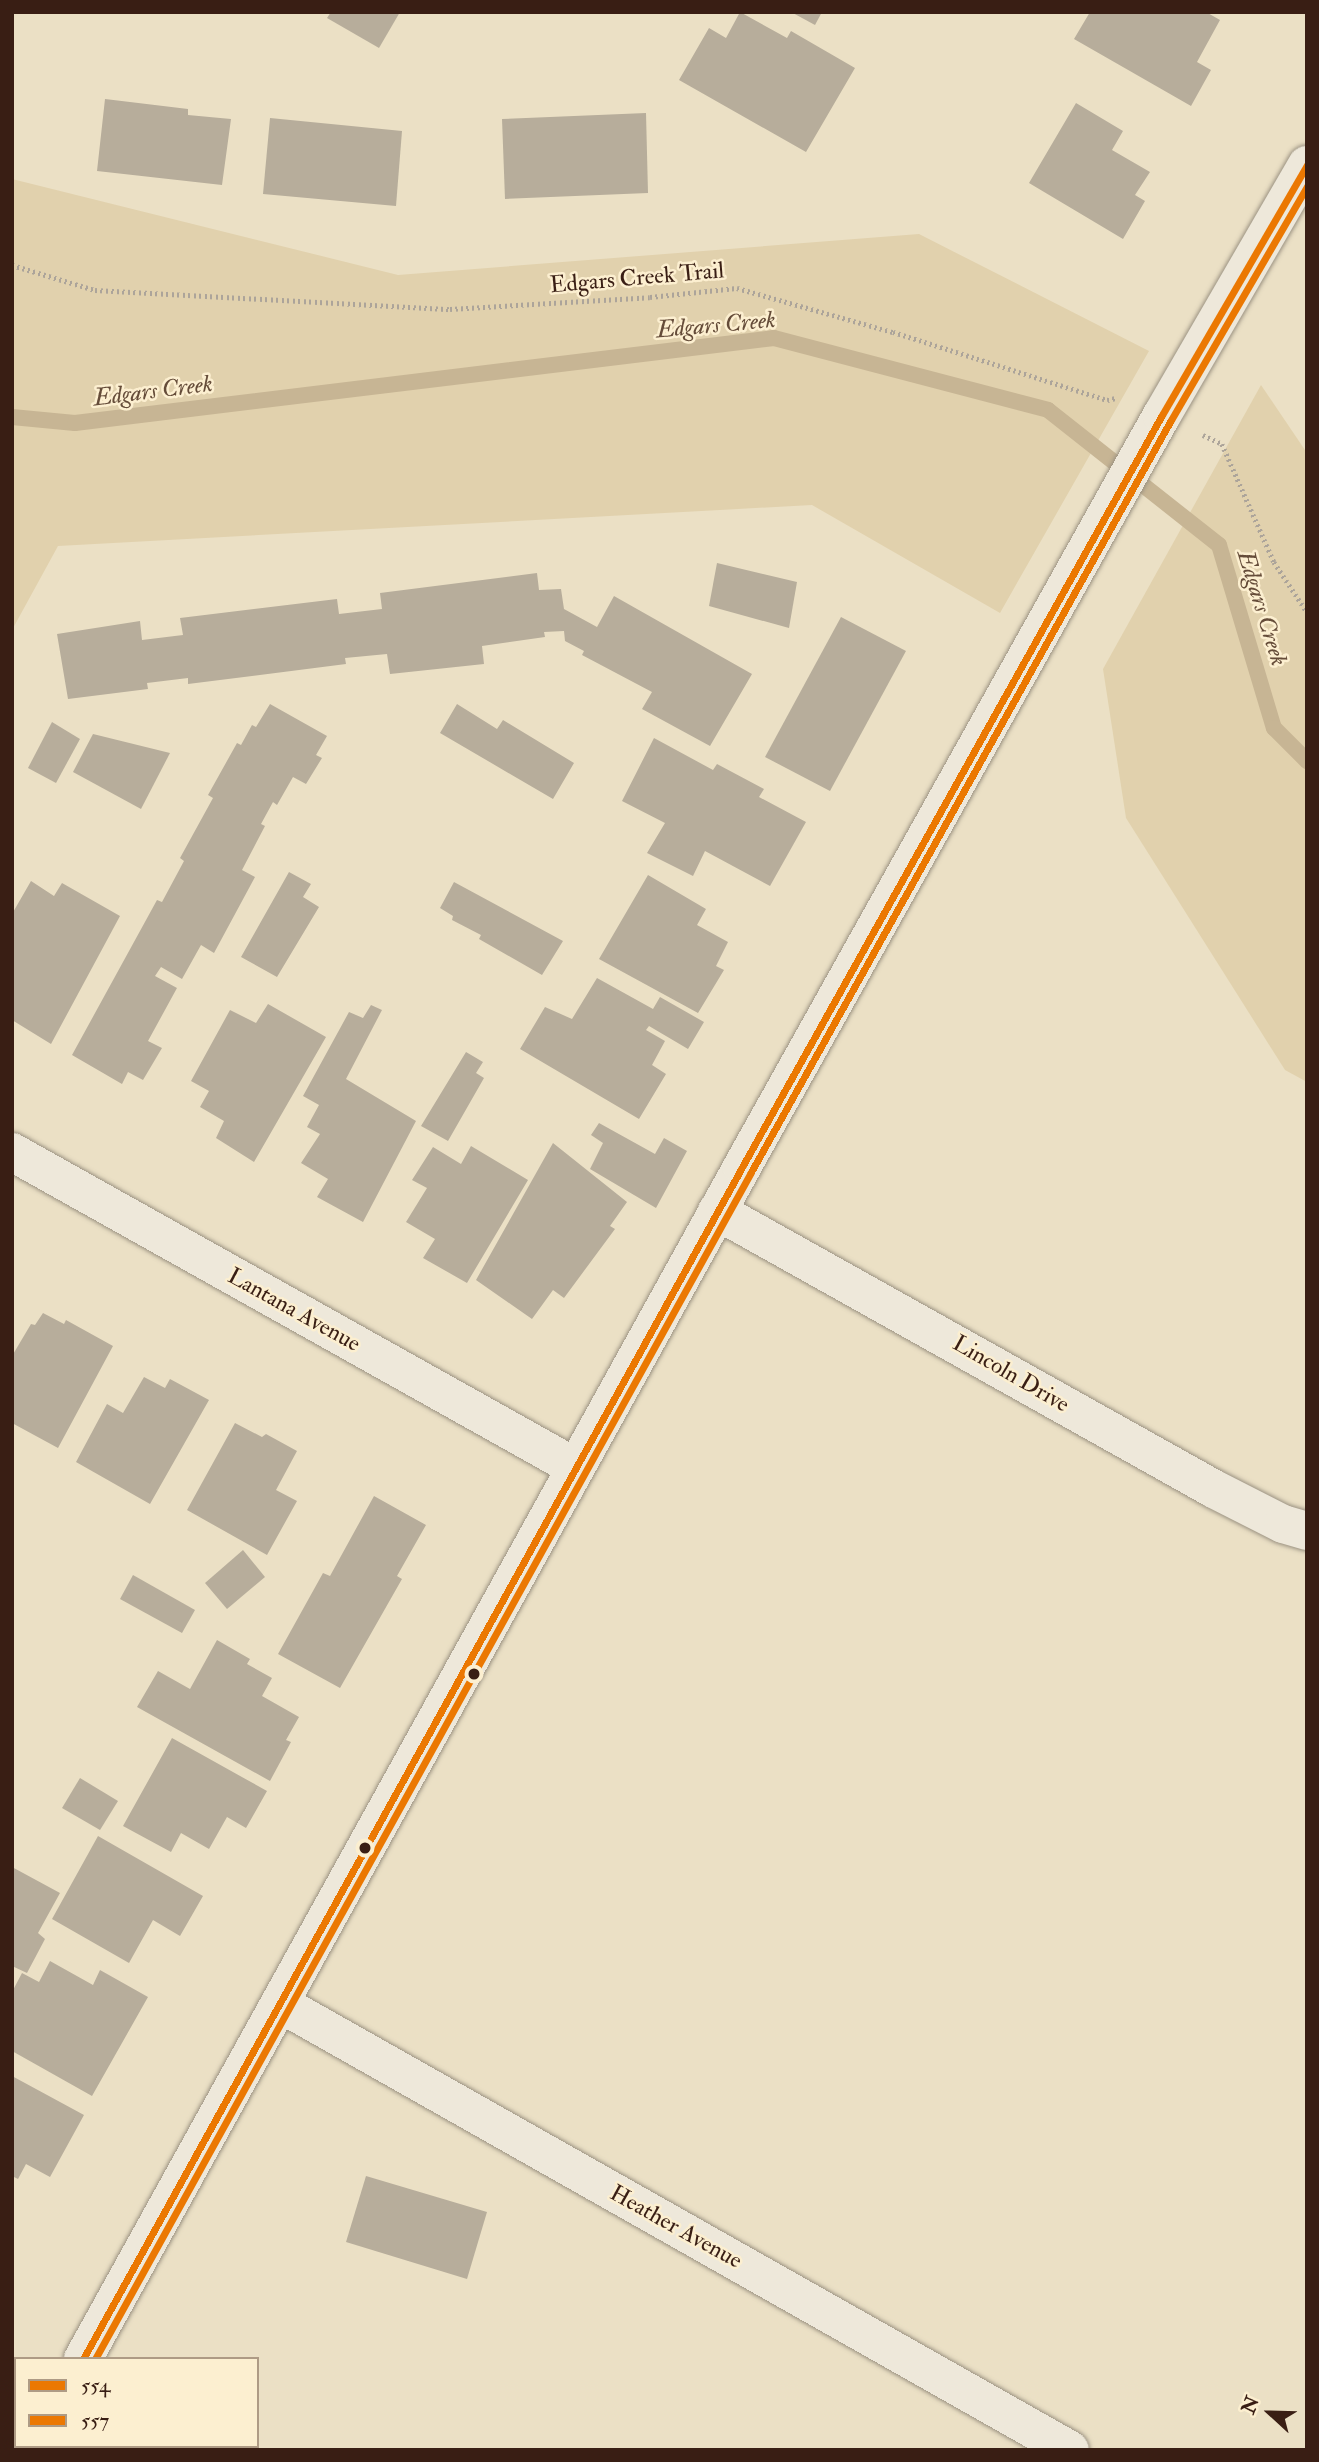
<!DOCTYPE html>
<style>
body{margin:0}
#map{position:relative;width:1319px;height:2462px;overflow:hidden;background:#ebe0c5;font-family:"IM FELL Double Pica",serif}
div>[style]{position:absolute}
.green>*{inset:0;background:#e1d1ad}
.stream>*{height:16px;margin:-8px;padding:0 8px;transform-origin:8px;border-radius:8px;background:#c7b594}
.building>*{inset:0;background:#b7ad9b}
.path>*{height:4.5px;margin-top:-2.25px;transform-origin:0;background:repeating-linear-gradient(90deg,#aca49a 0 2px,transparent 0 5.5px)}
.roads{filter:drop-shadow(0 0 2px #9b9282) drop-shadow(0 0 2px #9b9282)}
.minor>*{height:38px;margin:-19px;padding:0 19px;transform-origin:19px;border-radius:19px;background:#eee8da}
.bus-1>*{height:7px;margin:-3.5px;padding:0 3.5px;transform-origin:3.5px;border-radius:3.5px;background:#eb7802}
.bus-2>*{height:7px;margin:-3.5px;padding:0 3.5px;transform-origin:3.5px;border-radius:3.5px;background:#eb7802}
.dots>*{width:19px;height:19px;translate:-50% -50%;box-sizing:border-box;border:4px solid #fcefd0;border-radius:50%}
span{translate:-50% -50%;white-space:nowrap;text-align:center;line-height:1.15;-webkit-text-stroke:5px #fcefd0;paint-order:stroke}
.street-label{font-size:23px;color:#391e14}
.water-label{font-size:24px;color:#654c39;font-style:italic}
.frame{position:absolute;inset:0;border:14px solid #391e14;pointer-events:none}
.legend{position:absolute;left:14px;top:2357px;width:245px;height:91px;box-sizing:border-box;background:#fcefd0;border:2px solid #ae9b85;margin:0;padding:9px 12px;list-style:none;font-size:21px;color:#391e14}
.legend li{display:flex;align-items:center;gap:14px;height:35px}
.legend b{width:35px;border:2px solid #ae9b85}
.north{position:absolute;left:1235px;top:2378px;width:70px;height:70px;-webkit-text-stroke:5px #fcefd0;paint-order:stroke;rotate:292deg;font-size:19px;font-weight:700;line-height:28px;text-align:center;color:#391e14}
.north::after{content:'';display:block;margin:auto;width:24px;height:32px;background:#391e14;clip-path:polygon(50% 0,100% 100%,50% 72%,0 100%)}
</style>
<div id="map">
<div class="green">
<i style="clip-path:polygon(12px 179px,398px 275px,919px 234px,1149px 351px,1000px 613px,812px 505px,58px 546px,12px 630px)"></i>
<i style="clip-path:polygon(1261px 385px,1307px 453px,1307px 1082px,1285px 1070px,1126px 818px,1103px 669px)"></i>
</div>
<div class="stream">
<i style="left:12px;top:417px;width:63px;rotate:5.4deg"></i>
<i style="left:75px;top:423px;width:704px;rotate:-6.93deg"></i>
<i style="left:774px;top:338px;width:283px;rotate:14.7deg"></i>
<i style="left:1048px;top:410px;width:218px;rotate:38.3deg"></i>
<i style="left:1219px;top:545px;width:191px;rotate:73.3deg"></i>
<i style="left:1274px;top:728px;width:47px;rotate:45deg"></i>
</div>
<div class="building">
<i style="clip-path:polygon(331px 12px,400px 12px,379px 48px,327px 18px)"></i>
<i style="clip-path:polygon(740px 12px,787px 38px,791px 31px,855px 68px,806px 152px,679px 80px,709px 28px,726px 38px)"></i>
<i style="clip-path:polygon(791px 12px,822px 12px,815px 25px)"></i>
<i style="clip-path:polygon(1090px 12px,1206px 12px,1220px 20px,1197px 62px,1211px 70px,1191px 106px,1074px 39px)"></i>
<i style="clip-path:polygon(105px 99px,188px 109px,188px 115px,231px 119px,222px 185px,97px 171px)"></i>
<i style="clip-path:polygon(1076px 103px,1123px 131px,1112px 150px,1150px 172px,1135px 195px,1145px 201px,1123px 239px,1029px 183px)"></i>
<i style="clip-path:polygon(646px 113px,648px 193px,505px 199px,502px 119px)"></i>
<i style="clip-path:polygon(270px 118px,402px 131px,396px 206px,263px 194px)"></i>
<i style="clip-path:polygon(717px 563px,797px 582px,789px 628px,709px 606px)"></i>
<i style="clip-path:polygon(537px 573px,539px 590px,561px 589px,564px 609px,597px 627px,614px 596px,752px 674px,710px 746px,642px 709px,652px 692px,582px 655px,584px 651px,565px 641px,564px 631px,544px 632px,545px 637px,482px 646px,484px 664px,390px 674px,387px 654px,345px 658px,346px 664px,188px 684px,188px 678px,147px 683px,148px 689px,68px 699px,57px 634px,140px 621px,142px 640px,183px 635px,180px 618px,337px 599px,339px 614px,382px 609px,380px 593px)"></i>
<i style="clip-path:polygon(841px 617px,906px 651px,830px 791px,765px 757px)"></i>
<i style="clip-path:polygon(270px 704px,327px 736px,316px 755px,322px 758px,306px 784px,293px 777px,277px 805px,273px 802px,261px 824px,265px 826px,242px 870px,255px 877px,214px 953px,201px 945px,182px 979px,161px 967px,155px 976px,177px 988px,148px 1041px,162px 1048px,143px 1080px,128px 1072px,122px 1084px,72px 1055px,157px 900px,162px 902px,184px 861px,180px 858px,213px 798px,208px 795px,237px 743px,241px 745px,252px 725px,256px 727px)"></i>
<i style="clip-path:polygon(457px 704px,497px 729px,503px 720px,574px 763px,553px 799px,440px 733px)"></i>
<i style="clip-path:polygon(52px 722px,80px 739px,56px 783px,28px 768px)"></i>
<i style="clip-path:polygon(93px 734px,170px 753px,141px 809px,73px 772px)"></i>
<i style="clip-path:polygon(654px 738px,713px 770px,717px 764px,764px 789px,759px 797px,806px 822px,770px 886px,705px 851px,693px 876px,647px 853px,665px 823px,622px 801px)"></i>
<i style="clip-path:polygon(289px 872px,311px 884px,303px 897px,319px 907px,277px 977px,241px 957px)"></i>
<i style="clip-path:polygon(648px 875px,706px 909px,697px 925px,728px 942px,716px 966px,724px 970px,698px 1013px,599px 959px)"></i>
<i style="clip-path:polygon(31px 881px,54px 896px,62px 883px,120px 916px,51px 1044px,12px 1020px,12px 914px)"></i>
<i style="clip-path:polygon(454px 882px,563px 941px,542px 975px,479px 939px,481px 935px,452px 920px,453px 916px,440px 908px)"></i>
<i style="clip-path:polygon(597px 978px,653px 1009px,660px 997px,704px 1022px,688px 1049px,649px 1026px,646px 1030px,665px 1041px,652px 1065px,666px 1074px,639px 1119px,520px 1049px,545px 1007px,572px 1019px)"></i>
<i style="clip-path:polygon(268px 1004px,326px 1037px,254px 1162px,216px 1138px,224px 1121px,200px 1107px,209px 1091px,191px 1081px,230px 1010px,256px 1023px)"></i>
<i style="clip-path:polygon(371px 1005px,382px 1010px,346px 1079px,416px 1121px,363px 1222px,317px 1197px,328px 1179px,301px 1163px,320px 1134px,307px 1127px,319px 1105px,303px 1096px,349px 1012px,363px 1018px)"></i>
<i style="clip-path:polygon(466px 1052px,483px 1062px,476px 1073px,484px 1078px,448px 1141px,421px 1126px)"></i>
<i style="clip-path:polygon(599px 1123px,655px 1154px,664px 1138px,687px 1151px,656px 1208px,590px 1169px,603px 1143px,591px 1135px)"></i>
<i style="clip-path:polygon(553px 1143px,627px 1202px,610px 1226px,615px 1229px,564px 1298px,553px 1290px,532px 1319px,476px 1280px)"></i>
<i style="clip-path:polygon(471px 1146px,528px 1180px,467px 1283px,423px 1258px,435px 1239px,406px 1222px,427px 1188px,412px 1180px,433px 1147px,461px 1164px)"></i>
<i style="clip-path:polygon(43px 1313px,64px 1324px,66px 1320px,113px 1346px,58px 1448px,12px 1423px,12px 1356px,31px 1324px,35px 1325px)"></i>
<i style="clip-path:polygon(144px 1377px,165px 1388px,170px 1379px,209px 1400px,150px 1504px,76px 1462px,107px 1404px,123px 1413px)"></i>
<i style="clip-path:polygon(235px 1423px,262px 1437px,266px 1434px,297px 1451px,276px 1490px,297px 1501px,267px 1555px,187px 1510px)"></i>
<i style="clip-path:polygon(374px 1496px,426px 1525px,397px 1576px,402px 1579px,340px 1688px,278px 1654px,323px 1573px,330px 1576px)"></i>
<i style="clip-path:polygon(243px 1550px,265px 1577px,227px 1609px,205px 1583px)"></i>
<i style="clip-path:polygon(133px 1575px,195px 1610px,182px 1633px,120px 1599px)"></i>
<i style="clip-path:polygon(217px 1640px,250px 1659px,247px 1664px,272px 1678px,262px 1696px,299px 1717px,286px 1740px,291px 1742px,270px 1781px,137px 1707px,158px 1671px,190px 1689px)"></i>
<i style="clip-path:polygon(172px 1738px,267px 1791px,246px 1828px,227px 1817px,209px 1849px,181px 1833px,171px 1852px,123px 1826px)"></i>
<i style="clip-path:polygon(80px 1778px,118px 1801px,100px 1830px,62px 1808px)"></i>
<i style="clip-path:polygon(98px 1836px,203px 1896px,180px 1936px,153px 1920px,129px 1963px,52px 1919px)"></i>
<i style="clip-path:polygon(12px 1867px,60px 1893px,38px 1933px,45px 1939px,27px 1973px,12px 1966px)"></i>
<i style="clip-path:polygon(50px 1961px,93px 1985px,100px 1970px,148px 1997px,92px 2096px,12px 2051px,12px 1992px,22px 1973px,39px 1982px)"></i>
<i style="clip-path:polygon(12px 2076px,84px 2115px,50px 2177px,26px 2164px,18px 2179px,12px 2176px)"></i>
<i style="clip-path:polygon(366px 2176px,487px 2212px,467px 2279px,346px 2242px)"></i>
</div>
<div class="path">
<i style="left:12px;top:265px;width:87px;rotate:16.8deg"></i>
<i style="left:95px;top:290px;width:356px;rotate:3.1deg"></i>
<i style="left:450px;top:309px;width:200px;rotate:-3.4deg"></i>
<i style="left:650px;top:297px;width:87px;rotate:-5.9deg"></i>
<i style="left:737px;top:288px;width:162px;rotate:15.8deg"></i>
<i style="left:893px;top:332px;width:225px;rotate:17.6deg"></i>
<i style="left:1107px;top:400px;width:9px;rotate:-13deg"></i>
<i style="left:1203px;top:435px;width:21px;rotate:25deg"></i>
<i style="left:1222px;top:444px;width:129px;rotate:66.2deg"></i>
<i style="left:1274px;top:562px;width:60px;rotate:56.6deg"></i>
</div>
<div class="roads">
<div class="minor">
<i style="left:12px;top:1152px;width:645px;rotate:29.23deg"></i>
<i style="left:717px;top:1211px;width:569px;rotate:29.22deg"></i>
<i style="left:1214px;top:1489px;width:77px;rotate:26.9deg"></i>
<i style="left:1283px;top:1524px;width:25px;rotate:16deg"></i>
<i style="left:281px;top:2004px;width:906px;rotate:29.48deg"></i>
<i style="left:83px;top:2359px;width:1362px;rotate:-61.06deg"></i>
<i style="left:742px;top:1167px;width:861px;rotate:-60.82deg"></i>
<i style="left:1162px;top:415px;width:289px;rotate:-59.9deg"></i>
<i style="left:32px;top:2450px;width:4px;rotate:-63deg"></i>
</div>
</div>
<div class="bus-1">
<i style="left:83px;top:2359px;width:1362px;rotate:-61.06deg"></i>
<i style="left:742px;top:1167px;width:861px;rotate:-60.82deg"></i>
<i style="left:1162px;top:415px;width:289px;rotate:-59.9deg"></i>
</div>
<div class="bus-2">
<i style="left:95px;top:2359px;width:1356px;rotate:-61.07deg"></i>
<i style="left:751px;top:1172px;width:861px;rotate:-60.82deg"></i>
<i style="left:1171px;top:420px;width:271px;rotate:-59.8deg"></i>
</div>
<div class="dots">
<i style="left:474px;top:1674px;background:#391e14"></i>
<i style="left:365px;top:1848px;background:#391e14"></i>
</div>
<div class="street-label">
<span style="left:637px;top:278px;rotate:-5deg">Edgars Creek Trail</span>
<span style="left:294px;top:1310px;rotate:29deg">Lantana Avenue</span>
<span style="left:1011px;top:1374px;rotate:30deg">Lincoln Drive</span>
<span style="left:676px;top:2227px;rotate:29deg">Heather Avenue</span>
</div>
<div class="water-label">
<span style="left:716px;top:325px;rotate:-5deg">Edgars Creek</span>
<span style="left:153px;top:391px;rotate:-7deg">Edgars Creek</span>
<span style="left:1262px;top:608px;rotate:73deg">Edgars Creek</span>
</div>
<div class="frame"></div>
<ul class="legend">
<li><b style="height:9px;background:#eb7802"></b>554</li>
<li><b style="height:9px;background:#eb7802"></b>557</li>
</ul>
<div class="north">N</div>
</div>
